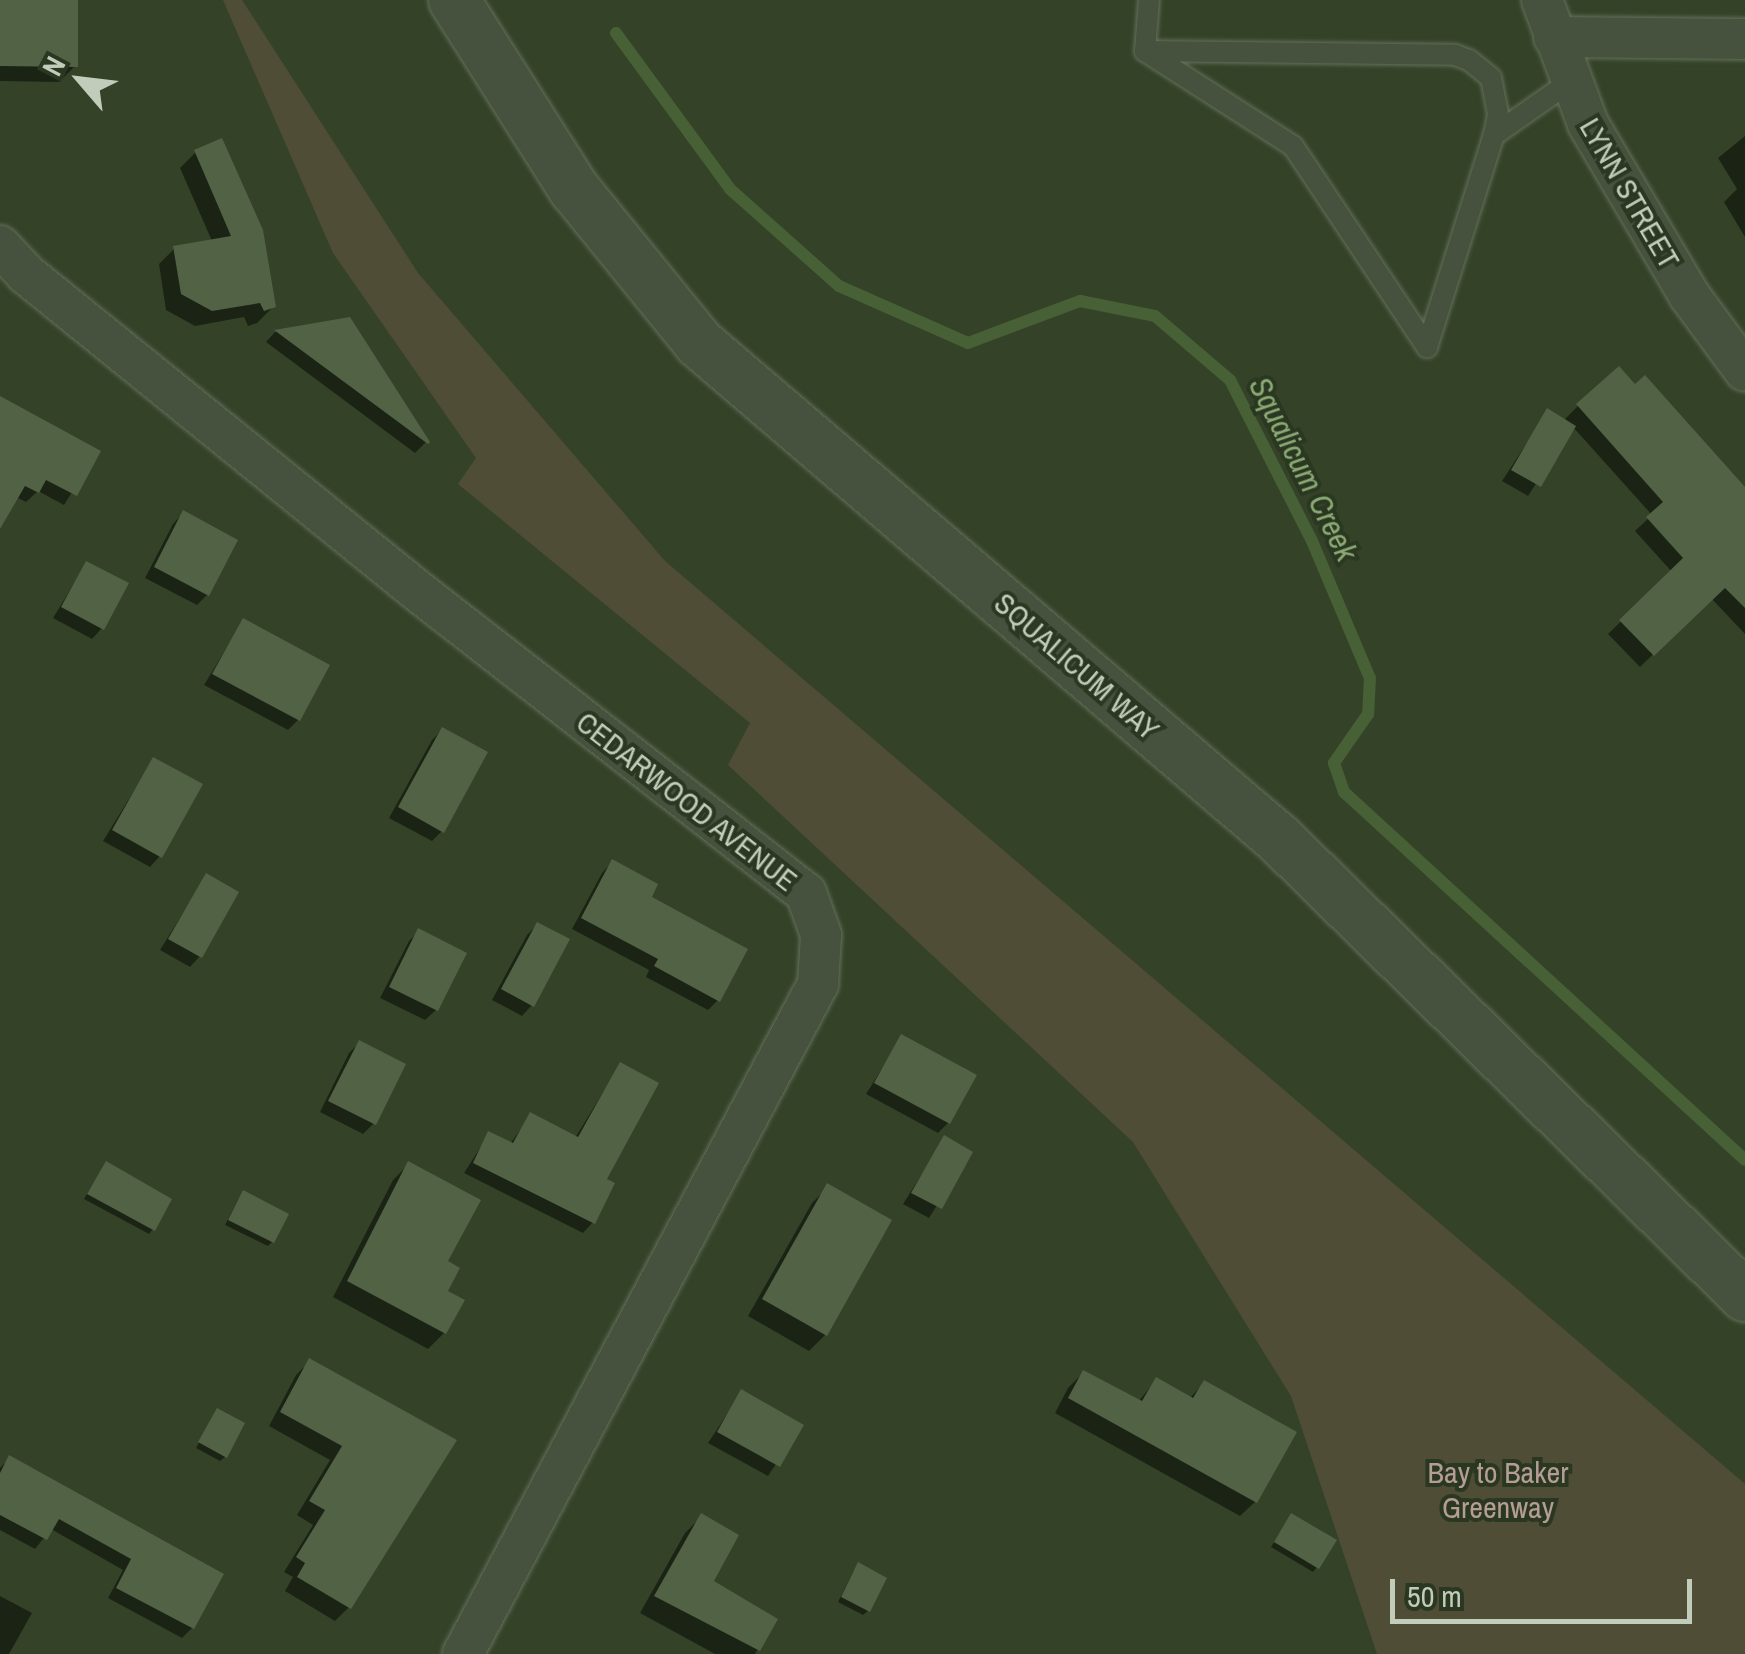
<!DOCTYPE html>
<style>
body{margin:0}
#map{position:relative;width:1745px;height:1654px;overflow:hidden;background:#344328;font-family:"Archivo Narrow",sans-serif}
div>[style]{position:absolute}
.green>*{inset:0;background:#504d36}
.shadow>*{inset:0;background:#0007}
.stream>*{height:12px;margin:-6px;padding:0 6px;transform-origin:6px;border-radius:6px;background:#486036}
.building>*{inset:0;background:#526245}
.roads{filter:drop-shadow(0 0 2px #64705b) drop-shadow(0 0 2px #64705b)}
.service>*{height:20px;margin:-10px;padding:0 10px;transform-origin:10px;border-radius:10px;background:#46523d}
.minor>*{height:40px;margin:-20px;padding:0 20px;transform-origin:20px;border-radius:20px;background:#46523d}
.tertiary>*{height:50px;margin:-25px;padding:0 25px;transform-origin:25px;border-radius:25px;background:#46523d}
span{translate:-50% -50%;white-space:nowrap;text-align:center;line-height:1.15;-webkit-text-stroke:8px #2b3821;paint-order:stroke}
.street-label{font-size:30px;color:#c1ccba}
.park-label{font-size:30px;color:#b59d95}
.water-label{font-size:32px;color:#8ba975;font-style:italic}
.north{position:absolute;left:30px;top:30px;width:100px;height:100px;-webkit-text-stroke:8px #2b3821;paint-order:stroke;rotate:298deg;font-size:28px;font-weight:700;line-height:40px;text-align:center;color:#c1ccba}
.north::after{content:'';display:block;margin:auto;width:35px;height:45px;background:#c1ccba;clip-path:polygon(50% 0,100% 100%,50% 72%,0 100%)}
.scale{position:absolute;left:1390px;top:1579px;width:302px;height:45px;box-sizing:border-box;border:5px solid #c1ccba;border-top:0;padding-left:12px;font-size:30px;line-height:35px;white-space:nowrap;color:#c1ccba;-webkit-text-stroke:8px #2b3821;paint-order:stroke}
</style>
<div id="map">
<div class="green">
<i style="clip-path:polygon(223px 0,242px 0,418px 273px,665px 561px,1745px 1484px,1745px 1654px,1377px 1654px,1291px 1396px,1133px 1142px,728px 765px,750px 723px,458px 484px,476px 458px,333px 253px)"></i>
</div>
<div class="shadow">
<i style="clip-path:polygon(0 0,76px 0,75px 66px,59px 82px,0 81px)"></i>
<i style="clip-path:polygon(1745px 136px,1745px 237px,1724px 202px,1737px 189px,1718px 158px)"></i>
<i style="clip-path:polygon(196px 152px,274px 306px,257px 323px,248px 326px,244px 317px,195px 326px,166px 310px,159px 264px,175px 248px,212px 241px,180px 168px)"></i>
<i style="clip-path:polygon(348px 320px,427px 441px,415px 453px,266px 342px,275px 332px)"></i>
<i style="clip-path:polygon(0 399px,97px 452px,64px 505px,38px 491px,26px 502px,16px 497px,0 524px)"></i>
<i style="clip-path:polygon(1578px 406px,1745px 514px,1745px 634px,1711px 598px,1640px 667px,1608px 634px,1672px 572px,1635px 531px,1652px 515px,1573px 427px,1528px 496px,1502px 481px,1547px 412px,1563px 421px)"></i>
<i style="clip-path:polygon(183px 513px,207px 595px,197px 605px,145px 578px,173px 524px)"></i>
<i style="clip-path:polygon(86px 564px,102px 628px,92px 639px,53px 618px)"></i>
<i style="clip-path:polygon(243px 621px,298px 720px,288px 730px,204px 685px)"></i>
<i style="clip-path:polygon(442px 730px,442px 831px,432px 841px,389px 818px,432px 740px)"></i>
<i style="clip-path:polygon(153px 760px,160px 856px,150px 867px,103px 841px)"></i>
<i style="clip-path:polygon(612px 862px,648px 898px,718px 1000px,708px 1010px,646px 977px,649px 970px,572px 929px,602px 873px)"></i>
<i style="clip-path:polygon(206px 876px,200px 956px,190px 967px,160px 950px)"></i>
<i style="clip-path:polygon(537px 925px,532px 1005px,522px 1016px,492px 1000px,527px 935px)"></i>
<i style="clip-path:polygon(419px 931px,436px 1010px,425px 1020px,380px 998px,409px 941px)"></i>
<i style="clip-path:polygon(902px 1037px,948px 1123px,938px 1133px,866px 1094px)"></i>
<i style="clip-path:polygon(359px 1043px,374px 1123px,363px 1134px,320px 1112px,349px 1053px)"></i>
<i style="clip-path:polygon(620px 1065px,603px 1180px,593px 1222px,583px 1233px,464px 1173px,489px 1134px,510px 1144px,531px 1115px,575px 1138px)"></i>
<i style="clip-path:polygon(944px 1139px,970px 1153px,929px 1218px,903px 1204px)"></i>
<i style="clip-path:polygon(409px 1164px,445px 1262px,444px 1333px,428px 1349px,333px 1297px,393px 1180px)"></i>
<i style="clip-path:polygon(102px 1169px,153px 1229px,149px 1234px,84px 1199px)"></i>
<i style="clip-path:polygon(828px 1187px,825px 1335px,809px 1351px,748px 1316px,812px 1203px)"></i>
<i style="clip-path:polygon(239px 1198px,272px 1242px,268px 1246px,225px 1225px)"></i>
<i style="clip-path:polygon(310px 1361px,454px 1441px,349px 1607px,335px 1621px,285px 1591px,293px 1577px,284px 1572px,313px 1525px,297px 1515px,330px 1460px,269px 1426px,296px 1375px)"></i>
<i style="clip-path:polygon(1083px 1373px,1138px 1402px,1156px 1380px,1189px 1399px,1204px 1383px,1255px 1502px,1240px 1516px,1055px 1413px,1068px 1388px)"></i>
<i style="clip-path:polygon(741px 1393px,801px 1426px,768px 1476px,708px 1443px)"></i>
<i style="clip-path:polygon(217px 1411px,225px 1457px,220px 1461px,196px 1448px)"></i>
<i style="clip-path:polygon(10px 1458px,220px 1575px,192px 1628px,182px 1638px,108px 1598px,123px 1570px,51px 1529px,35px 1549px,0 1530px,0 1468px)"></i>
<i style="clip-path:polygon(1291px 1516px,1317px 1567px,1313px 1572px,1271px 1547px)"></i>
<i style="clip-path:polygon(701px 1517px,711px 1582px,774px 1620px,755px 1654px,715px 1654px,640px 1613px,685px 1533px)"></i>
<i style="clip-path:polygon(854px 1570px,868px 1611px,863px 1615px,838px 1602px)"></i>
<i style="clip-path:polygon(0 1596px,32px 1613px,9px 1654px,0 1654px)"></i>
</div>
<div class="stream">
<i style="left:616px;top:33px;width:193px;rotate:53.8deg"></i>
<i style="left:730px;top:189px;width:146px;rotate:41.7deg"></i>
<i style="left:839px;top:286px;width:141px;rotate:23.8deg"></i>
<i style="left:968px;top:343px;width:120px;rotate:-20.6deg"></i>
<i style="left:1080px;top:301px;width:76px;rotate:11.3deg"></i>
<i style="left:1155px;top:316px;width:99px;rotate:40.5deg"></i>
<i style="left:1230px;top:380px;width:181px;rotate:63deg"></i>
<i style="left:1312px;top:541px;width:149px;rotate:67.1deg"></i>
<i style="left:1370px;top:678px;width:36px;rotate:93deg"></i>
<i style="left:1368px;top:714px;width:60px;rotate:124.8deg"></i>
<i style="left:1334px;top:763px;width:31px;rotate:71deg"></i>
<i style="left:1344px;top:792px;width:544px;rotate:42.54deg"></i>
</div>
<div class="building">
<i style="clip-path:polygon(0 0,78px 0,78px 67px,0 66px)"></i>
<i style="clip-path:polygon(222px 138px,263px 230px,276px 307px,264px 311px,260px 303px,212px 311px,181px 294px,173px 246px,231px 236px,194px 150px)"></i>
<i style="clip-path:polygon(350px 317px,430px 442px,428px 444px,274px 330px)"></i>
<i style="clip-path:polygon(1619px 366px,1635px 384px,1645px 375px,1745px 487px,1745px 608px,1725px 588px,1654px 656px,1619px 620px,1683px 558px,1646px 517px,1663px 502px,1576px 404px)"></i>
<i style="clip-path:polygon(0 396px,101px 451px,77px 496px,46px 480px,39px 493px,25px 486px,0 529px)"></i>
<i style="clip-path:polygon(1547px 408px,1576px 426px,1541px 487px,1511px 470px)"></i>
<i style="clip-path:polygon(183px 510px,238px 540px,209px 596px,154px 567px)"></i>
<i style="clip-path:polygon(86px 561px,129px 583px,104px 630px,61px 607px)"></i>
<i style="clip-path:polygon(243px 618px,330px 665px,300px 721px,212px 674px)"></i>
<i style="clip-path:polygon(442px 727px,488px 752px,444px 833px,398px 807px)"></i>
<i style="clip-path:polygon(153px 757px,203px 784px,162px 858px,112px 830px)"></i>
<i style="clip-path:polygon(612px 859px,658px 884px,652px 897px,748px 949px,720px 1002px,654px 966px,658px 959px,581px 918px)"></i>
<i style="clip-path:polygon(206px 873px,239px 892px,202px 958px,168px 939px)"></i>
<i style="clip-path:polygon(537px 922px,570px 939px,534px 1007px,501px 989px)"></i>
<i style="clip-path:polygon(418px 928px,467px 953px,438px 1011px,389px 987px)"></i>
<i style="clip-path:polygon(901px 1034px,977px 1075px,950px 1124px,874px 1083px)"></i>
<i style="clip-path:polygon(359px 1040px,406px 1064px,376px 1125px,328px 1101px)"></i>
<i style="clip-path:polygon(620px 1062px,659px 1083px,607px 1179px,615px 1183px,595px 1224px,473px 1163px,488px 1131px,513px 1143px,530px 1112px,578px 1137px)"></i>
<i style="clip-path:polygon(944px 1135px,973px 1152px,942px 1209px,911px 1193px)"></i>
<i style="clip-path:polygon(106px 1161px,172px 1199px,155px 1231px,87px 1194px)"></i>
<i style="clip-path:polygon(408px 1161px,481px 1200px,448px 1261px,460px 1268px,448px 1291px,465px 1300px,446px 1334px,347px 1281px)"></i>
<i style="clip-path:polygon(827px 1183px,892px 1220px,827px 1336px,762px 1299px)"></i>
<i style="clip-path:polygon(243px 1190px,289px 1214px,274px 1243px,228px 1220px)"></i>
<i style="clip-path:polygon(309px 1358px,457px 1440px,351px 1609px,297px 1577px,305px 1563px,296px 1557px,325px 1510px,309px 1501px,342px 1446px,280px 1412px)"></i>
<i style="clip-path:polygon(1083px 1370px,1142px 1401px,1156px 1377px,1193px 1398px,1204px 1380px,1297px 1432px,1257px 1503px,1068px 1398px)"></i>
<i style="clip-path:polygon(741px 1389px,804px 1425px,780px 1467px,717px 1432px)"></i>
<i style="clip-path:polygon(217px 1408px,245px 1423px,227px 1458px,198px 1442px)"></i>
<i style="clip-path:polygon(9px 1455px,224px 1574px,194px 1629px,116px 1588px,131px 1559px,59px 1519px,47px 1540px,0 1515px,0 1473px)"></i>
<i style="clip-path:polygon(701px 1513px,739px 1535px,714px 1581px,778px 1619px,760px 1651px,654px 1596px)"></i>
<i style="clip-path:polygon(1291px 1513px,1337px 1540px,1319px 1569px,1274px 1542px)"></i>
<i style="clip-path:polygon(858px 1562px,887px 1578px,870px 1612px,841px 1597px)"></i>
</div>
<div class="roads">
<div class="service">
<i style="left:1149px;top:0;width:51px;rotate:94.5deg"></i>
<i style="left:1145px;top:51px;width:310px;rotate:0.7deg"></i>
<i style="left:1455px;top:55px;width:15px;rotate:20deg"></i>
<i style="left:1469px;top:60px;width:28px;rotate:39deg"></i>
<i style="left:1491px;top:78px;width:38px;rotate:79deg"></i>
<i style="left:1498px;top:115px;width:20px;rotate:101deg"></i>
<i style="left:1145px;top:51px;width:176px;rotate:32.7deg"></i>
<i style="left:1293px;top:146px;width:242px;rotate:56.3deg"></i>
<i style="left:1427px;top:347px;width:222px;rotate:-72.5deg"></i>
<i style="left:1494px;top:135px;width:94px;rotate:-35deg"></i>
</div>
<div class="minor">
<i style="left:1542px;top:0;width:132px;rotate:69.6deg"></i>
<i style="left:1588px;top:124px;width:199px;rotate:59.4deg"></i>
<i style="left:1689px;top:295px;width:94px;rotate:53.6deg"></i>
<i style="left:1554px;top:37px;width:191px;rotate:0.6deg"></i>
<i style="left:0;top:246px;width:38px;rotate:47deg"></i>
<i style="left:26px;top:274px;width:506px;rotate:38.98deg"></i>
<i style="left:419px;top:592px;width:490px;rotate:37.9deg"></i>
<i style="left:806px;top:893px;width:45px;rotate:70.3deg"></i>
<i style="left:821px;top:935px;width:49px;rotate:93.5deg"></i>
<i style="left:818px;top:984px;width:758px;rotate:117.92deg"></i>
</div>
<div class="tertiary">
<i style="left:454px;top:0;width:224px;rotate:57.6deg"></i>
<i style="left:574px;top:189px;width:198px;rotate:50.9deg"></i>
<i style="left:699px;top:343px;width:763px;rotate:40.54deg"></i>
<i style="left:1279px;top:839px;width:653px;rotate:44.44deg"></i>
</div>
</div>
<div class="street-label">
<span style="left:1630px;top:193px;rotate:60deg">LYNN STREET</span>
<span style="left:1077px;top:666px;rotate:41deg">SQUALICUM WAY</span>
<span style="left:687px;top:801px;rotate:38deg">CEDARWOOD AVENUE</span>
</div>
<div class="park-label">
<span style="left:1498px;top:1489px">Bay to Baker<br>Greenway</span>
</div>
<div class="water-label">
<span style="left:1303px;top:469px;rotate:63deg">Squalicum Creek</span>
</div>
<div class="north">N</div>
<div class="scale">50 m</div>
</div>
